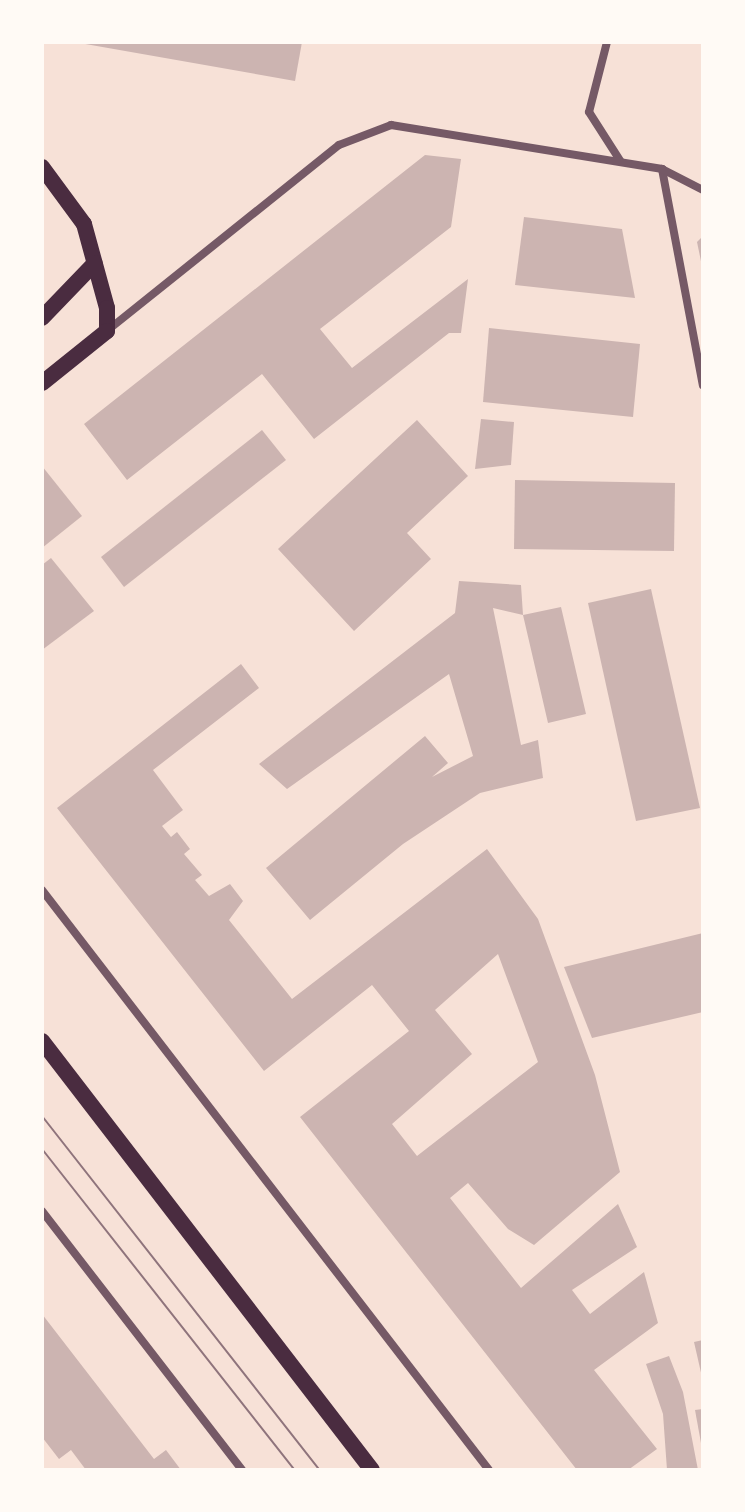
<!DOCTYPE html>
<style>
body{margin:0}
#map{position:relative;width:745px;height:1512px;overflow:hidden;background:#f7e1d7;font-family:Helvetica,sans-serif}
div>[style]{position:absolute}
.building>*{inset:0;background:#ccb4b1}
.minor>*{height:8px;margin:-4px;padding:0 4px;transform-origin:4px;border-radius:4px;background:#755966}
.secondary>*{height:16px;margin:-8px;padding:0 8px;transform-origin:8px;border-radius:8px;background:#4a2c40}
.tram>*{height:2px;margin:-1px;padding:0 1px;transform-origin:1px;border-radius:1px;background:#8f747c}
span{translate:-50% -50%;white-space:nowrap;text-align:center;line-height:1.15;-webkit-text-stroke:8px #fffaf5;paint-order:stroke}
.frame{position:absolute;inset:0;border:44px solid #fffaf5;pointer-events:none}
</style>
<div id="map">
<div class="building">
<i style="clip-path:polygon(74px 42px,302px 42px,295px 81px)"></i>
<i style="clip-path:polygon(425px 155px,461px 159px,451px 227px,320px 329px,352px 368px,468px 279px,461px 333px,449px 333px,314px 439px,262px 374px,127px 480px,84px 424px)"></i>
<i style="clip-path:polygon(524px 217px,622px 229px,635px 298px,515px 285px)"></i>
<i style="clip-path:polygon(703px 236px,703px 266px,702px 266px,697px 242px)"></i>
<i style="clip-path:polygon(489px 328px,640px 344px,633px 417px,483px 402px)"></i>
<i style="clip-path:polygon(481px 419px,514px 422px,511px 465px,475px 469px)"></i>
<i style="clip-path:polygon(417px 420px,468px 476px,407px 533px,431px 559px,354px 631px,278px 549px)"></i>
<i style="clip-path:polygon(262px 430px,286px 460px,124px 587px,101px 557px)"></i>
<i style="clip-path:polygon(42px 466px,82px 516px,42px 548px)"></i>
<i style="clip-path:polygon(515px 480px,675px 483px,674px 551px,514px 549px)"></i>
<i style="clip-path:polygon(51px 558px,94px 611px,42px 650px,42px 565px)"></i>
<i style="clip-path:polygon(459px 581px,521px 585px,523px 615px,561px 607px,586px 714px,548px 723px,523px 615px,493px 608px,521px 745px,538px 740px,543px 778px,480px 793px,403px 844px,310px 920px,266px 868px,425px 736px,448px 763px,432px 777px,473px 756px,449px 674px,287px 789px,259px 764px,455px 613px)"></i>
<i style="clip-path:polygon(651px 589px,700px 808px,636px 821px,588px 603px)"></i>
<i style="clip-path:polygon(evenodd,241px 664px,259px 688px,153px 770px,183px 810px,162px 826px,171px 837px,177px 832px,190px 849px,184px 854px,202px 875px,195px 880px,209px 896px,230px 884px,243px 901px,229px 920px,292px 999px,487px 849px,538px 919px,595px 1075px,620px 1172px,534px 1245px,508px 1229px,468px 1183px,450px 1198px,521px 1288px,618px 1204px,637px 1247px,572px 1290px,590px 1314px,644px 1272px,658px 1323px,594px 1370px,657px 1449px,628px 1470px,577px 1470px,300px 1117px,409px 1031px,372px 985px,264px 1071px,57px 808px,241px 664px,498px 954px,538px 1062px,417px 1156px,392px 1124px,472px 1054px,435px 1010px,498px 954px)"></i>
<i style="clip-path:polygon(703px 933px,703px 1012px,592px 1038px,564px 967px)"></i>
<i style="clip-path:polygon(42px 1314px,154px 1459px,166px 1450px,181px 1470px,86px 1470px,71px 1450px,59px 1459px,42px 1437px)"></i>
<i style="clip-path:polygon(703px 1340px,703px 1376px,702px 1377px,694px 1342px)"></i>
<i style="clip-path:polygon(669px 1356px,683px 1392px,698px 1470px,667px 1470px,663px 1414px,646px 1364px)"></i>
<i style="clip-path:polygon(703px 1409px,703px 1443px,701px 1443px,695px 1410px)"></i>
</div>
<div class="minor">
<i style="left:607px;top:42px;width:72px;rotate:104.4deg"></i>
<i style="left:589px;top:112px;width:59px;rotate:57.4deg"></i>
<i style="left:662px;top:169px;width:220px;rotate:79.3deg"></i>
<i style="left:108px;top:330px;width:296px;rotate:-38.7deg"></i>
<i style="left:339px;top:145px;width:56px;rotate:-21deg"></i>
<i style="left:391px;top:125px;width:275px;rotate:9.2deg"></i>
<i style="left:662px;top:169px;width:46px;rotate:27.1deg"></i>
<i style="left:42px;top:890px;width:732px;rotate:52.38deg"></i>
<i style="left:42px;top:1211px;width:327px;rotate:52.3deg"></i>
</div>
<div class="secondary">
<i style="left:42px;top:167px;width:71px;rotate:53.6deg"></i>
<i style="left:84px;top:224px;width:87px;rotate:74.7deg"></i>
<i style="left:107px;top:308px;width:23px;rotate:90deg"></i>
<i style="left:107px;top:331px;width:83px;rotate:141.3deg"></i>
<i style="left:42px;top:318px;width:76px;rotate:-46.1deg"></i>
<i style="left:42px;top:1041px;width:541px;rotate:52.43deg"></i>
</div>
<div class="tram">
<i style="left:42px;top:1116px;width:450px;rotate:51.9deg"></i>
<i style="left:42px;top:1149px;width:409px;rotate:51.8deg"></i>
</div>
<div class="frame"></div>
</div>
